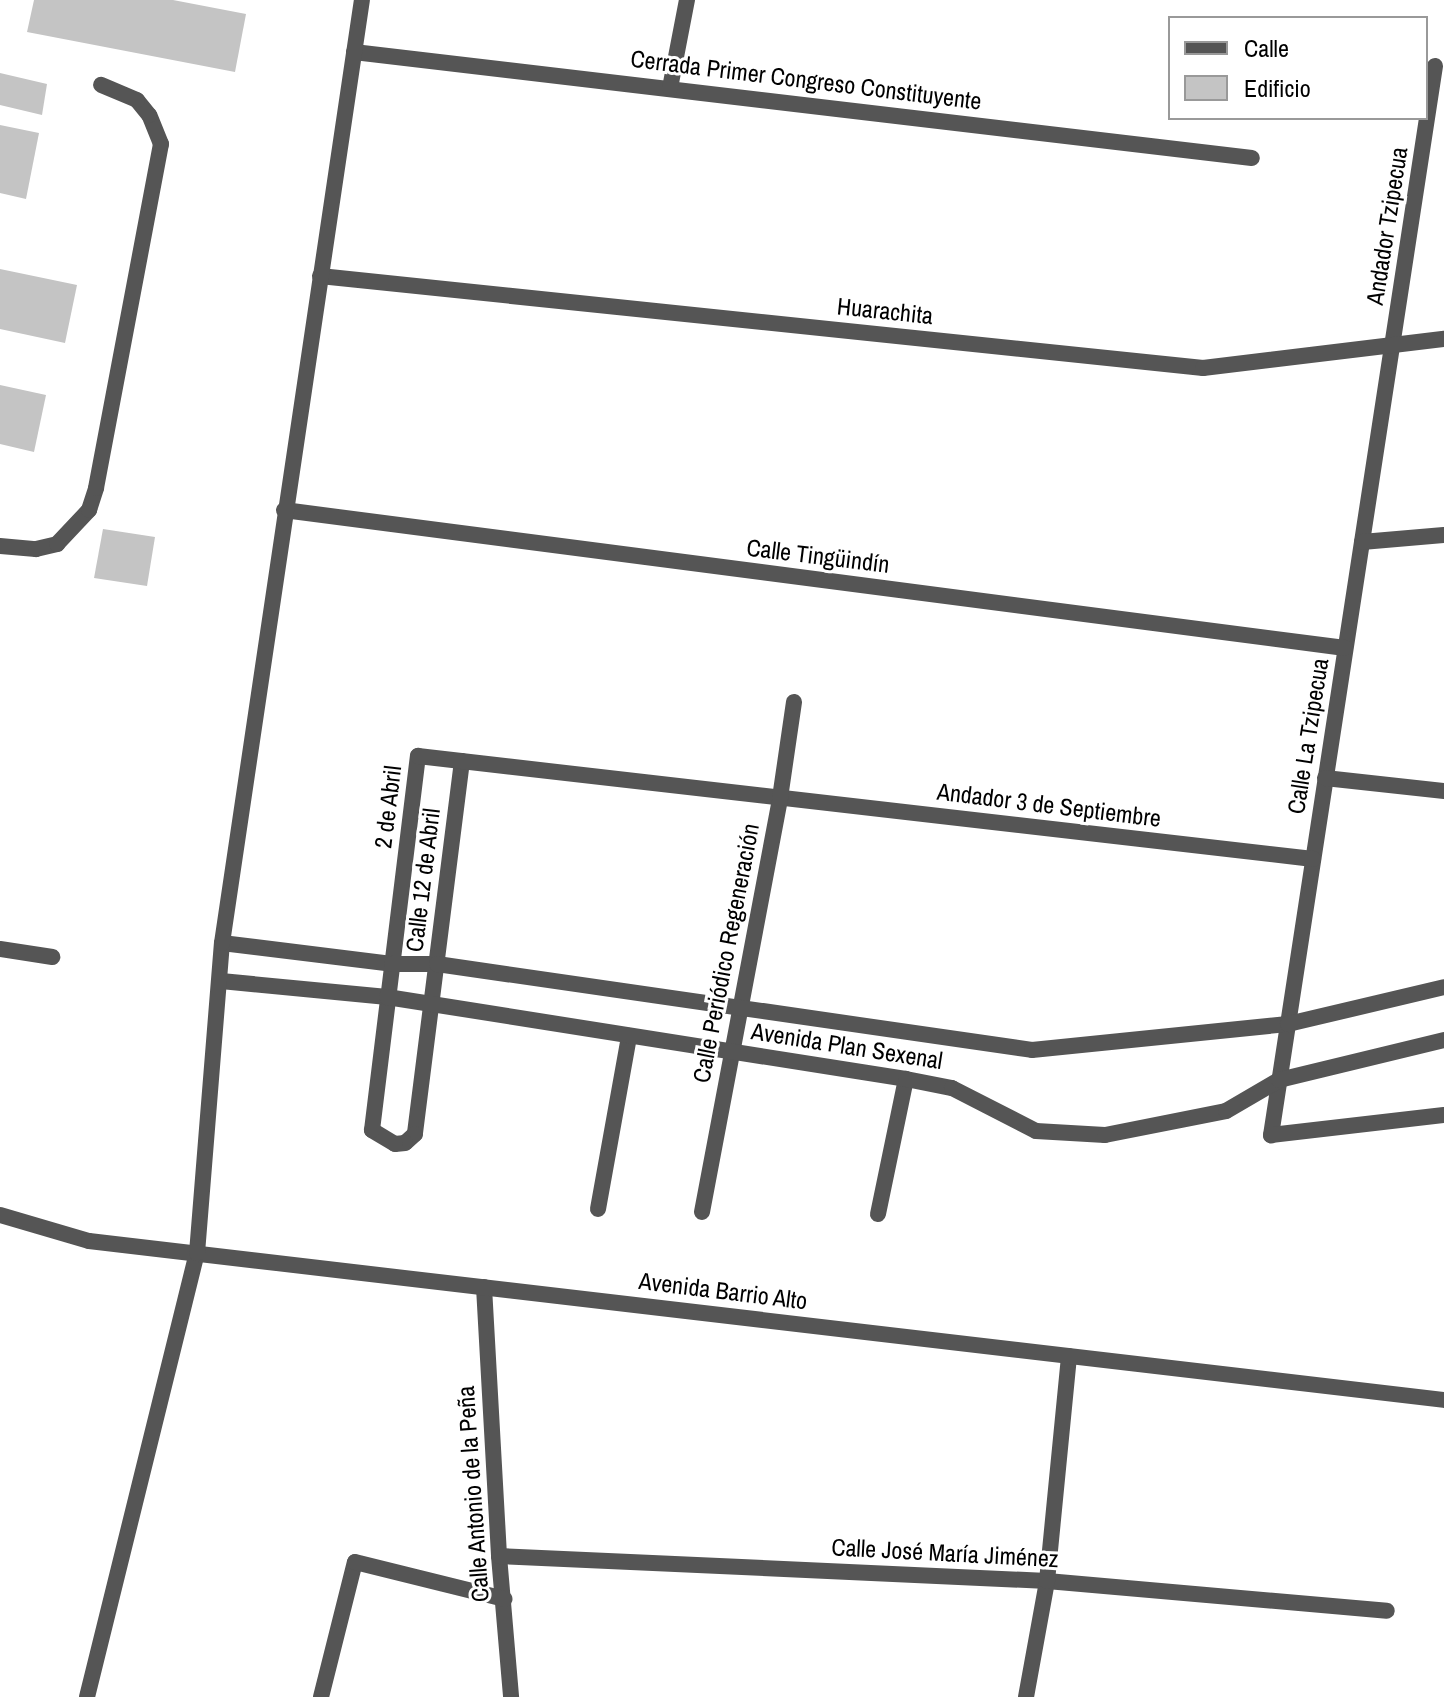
<!DOCTYPE html>
<meta charset="utf-8">
<style>
body{margin:0}
#map{position:relative;width:1444px;height:1697px;overflow:hidden;background:#fff;font-family:"Archivo Narrow",sans-serif}
div>[style]{position:absolute}
.building>*{inset:0;background:#c4c4c4}
.service>*{height:16px;margin:-8px;padding:0 8px;transform-origin:8px;border-radius:8px;background:#555}
.minor>*{height:16px;margin:-8px;padding:0 8px;transform-origin:8px;border-radius:8px;background:#555}
.tertiary>*{height:16px;margin:-8px;padding:0 8px;transform-origin:8px;border-radius:8px;background:#555}
span{translate:-50% -50%;white-space:nowrap;text-align:center;line-height:1.15;-webkit-text-stroke:6px #fff;paint-order:stroke}
.street-label{font-size:24px;color:#000}
.legend{position:absolute;left:1168px;top:16px;width:260px;height:104px;box-sizing:border-box;background:#fff;border:2px solid #999;margin:0;padding:10px 14px;list-style:none;font-size:24px;color:#000}
.legend li{display:flex;align-items:center;gap:16px;height:40px}
.legend b{width:40px;border:2px solid #999}
</style>
<div id="map">
<div class="building">
<i style="clip-path:polygon(34px 0,173px 0,246px 14px,235px 72px,27px 32px)"></i>
<i style="clip-path:polygon(0 73px,47px 84px,42px 115px,0 105px)"></i>
<i style="clip-path:polygon(0 125px,39px 133px,26px 199px,0 193px)"></i>
<i style="clip-path:polygon(0 269px,77px 285px,65px 343px,0 329px)"></i>
<i style="clip-path:polygon(0 385px,46px 395px,34px 452px,0 444px)"></i>
<i style="clip-path:polygon(103px 529px,155px 537px,147px 586px,94px 578px)"></i>
</div>
<div class="service">
<i style="left:0;top:546px;width:36px;rotate:5deg"></i>
<i style="left:36px;top:549px;width:22px;rotate:-13deg"></i>
<i style="left:57px;top:544px;width:47px;rotate:-46.7deg"></i>
<i style="left:89px;top:510px;width:23px;rotate:-72deg"></i>
<i style="left:96px;top:488px;width:350px;rotate:-79.3deg"></i>
<i style="left:161px;top:144px;width:31px;rotate:-112deg"></i>
<i style="left:149px;top:115px;width:19px;rotate:-129deg"></i>
<i style="left:137px;top:100px;width:39px;rotate:-157deg"></i>
<i style="left:0;top:949px;width:53px;rotate:8.7deg"></i>
</div>
<div class="minor">
<i style="left:354px;top:52px;width:904px;rotate:6.73deg"></i>
<i style="left:1435px;top:66px;width:1082px;rotate:98.72deg"></i>
<i style="left:1271px;top:1135px;width:174px;rotate:-6.6deg"></i>
<i style="left:670px;top:88px;width:90px;rotate:-79.1deg"></i>
<i style="left:320px;top:276px;width:888px;rotate:5.95deg"></i>
<i style="left:1203px;top:368px;width:243px;rotate:-6.9deg"></i>
<i style="left:284px;top:510px;width:1070px;rotate:7.41deg"></i>
<i style="left:1362px;top:542px;width:82px;rotate:-4.9deg"></i>
<i style="left:462px;top:761px;width:376px;rotate:97.2deg"></i>
<i style="left:415px;top:1134px;width:13px;rotate:138deg"></i>
<i style="left:405px;top:1143px;width:10px;rotate:174deg"></i>
<i style="left:395px;top:1144px;width:27px;rotate:-149deg"></i>
<i style="left:372px;top:1130px;width:377px;rotate:-83deg"></i>
<i style="left:418px;top:756px;width:901px;rotate:6.56deg"></i>
<i style="left:1325px;top:778px;width:120px;rotate:6.2deg"></i>
<i style="left:598px;top:1209px;width:176px;rotate:-79.8deg"></i>
<i style="left:702px;top:1212px;width:421px;rotate:-79.3deg"></i>
<i style="left:780px;top:798px;width:97px;rotate:-81.7deg"></i>
<i style="left:878px;top:1214px;width:138px;rotate:-78.3deg"></i>
<i style="left:484px;top:1287px;width:269px;rotate:86.8deg"></i>
<i style="left:499px;top:1556px;width:142px;rotate:85.1deg"></i>
<i style="left:499px;top:1556px;width:549px;rotate:2.61deg"></i>
<i style="left:1047px;top:1581px;width:341px;rotate:5deg"></i>
<i style="left:87px;top:1697px;width:457px;rotate:-76.1deg"></i>
<i style="left:321px;top:1697px;width:139px;rotate:-75.9deg"></i>
<i style="left:355px;top:1562px;width:154px;rotate:13.9deg"></i>
<i style="left:1026px;top:1697px;width:118px;rotate:-79.7deg"></i>
<i style="left:1047px;top:1581px;width:226px;rotate:-84.4deg"></i>
</div>
<div class="tertiary">
<i style="left:222px;top:943px;width:171px;rotate:7deg"></i>
<i style="left:392px;top:964px;width:45px"></i>
<i style="left:437px;top:964px;width:601px;rotate:8.22deg"></i>
<i style="left:1032px;top:1050px;width:257px;rotate:-5.8deg"></i>
<i style="left:1288px;top:1024px;width:160px;rotate:-13.3deg"></i>
<i style="left:221px;top:981px;width:167px;rotate:5.5deg"></i>
<i style="left:387px;top:997px;width:525px;rotate:8.98deg"></i>
<i style="left:906px;top:1079px;width:47px;rotate:11.1deg"></i>
<i style="left:952px;top:1088px;width:94px;rotate:27.1deg"></i>
<i style="left:1036px;top:1131px;width:69px;rotate:3.3deg"></i>
<i style="left:1105px;top:1135px;width:123px;rotate:-11.2deg"></i>
<i style="left:1226px;top:1111px;width:61px;rotate:-30.3deg"></i>
<i style="left:1279px;top:1080px;width:170px;rotate:-13.6deg"></i>
<i style="left:0;top:1215px;width:93px;rotate:16.3deg"></i>
<i style="left:89px;top:1241px;width:1364px;rotate:6.69deg"></i>
<i style="left:197px;top:1253px;width:311px;rotate:-85.4deg"></i>
<i style="left:222px;top:943px;width:953px;rotate:-81.56deg"></i>
</div>
<div class="street-label">
<span style="left:806px;top:80px;rotate:7deg">Cerrada Primer Congreso Constituyente</span>
<span style="left:1387px;top:226px;rotate:-81deg">Andador Tzipecua</span>
<span style="left:885px;top:311px;rotate:6deg">Huarachita</span>
<span style="left:818px;top:556px;rotate:7deg">Calle Tingüindín</span>
<span style="left:1308px;top:736px;rotate:-81deg">Calle La Tzipecua</span>
<span style="left:1049px;top:805px;rotate:7deg">Andador 3 de Septiembre</span>
<span style="left:388px;top:807px;rotate:-83deg">2 de Abril</span>
<span style="left:423px;top:880px;rotate:-83deg">Calle 12 de Abril</span>
<span style="left:726px;top:953px;rotate:-79deg">Calle Periódico Regeneración</span>
<span style="left:847px;top:1046px;rotate:9deg">Avenida Plan Sexenal</span>
<span style="left:723px;top:1291px;rotate:7deg">Avenida Barrio Alto</span>
<span style="left:473px;top:1494px;rotate:-94deg">Calle Antonio de la Peña</span>
<span style="left:945px;top:1553px;rotate:3deg">Calle José María Jiménez</span>
</div>
<ul class="legend">
<li><b style="height:10px;background:#555"></b>Calle</li>
<li><b style="height:22px;background:#c4c4c4"></b>Edificio</li>
</ul>
</div>
